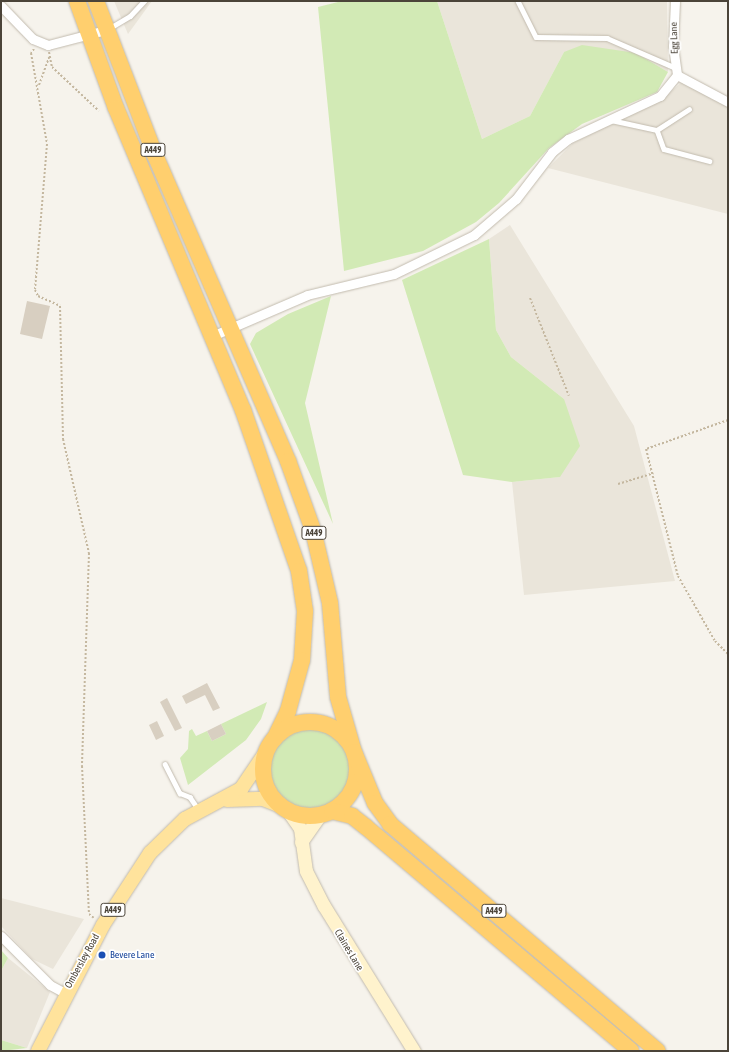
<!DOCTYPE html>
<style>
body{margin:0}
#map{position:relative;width:729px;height:1052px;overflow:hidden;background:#f6f3ec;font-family:"Asap Condensed",sans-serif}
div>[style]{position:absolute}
.residential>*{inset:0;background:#eae5da}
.green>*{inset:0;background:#d2eab5}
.round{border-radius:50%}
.building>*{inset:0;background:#d8cfc1}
.path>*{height:2px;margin-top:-1px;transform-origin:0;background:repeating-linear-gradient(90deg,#c4b79f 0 2px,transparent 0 4px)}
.roads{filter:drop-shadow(0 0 1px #c2bbae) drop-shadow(0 0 1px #c2bbae)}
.lane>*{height:4.5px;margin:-2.25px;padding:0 2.25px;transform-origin:2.25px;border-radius:2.25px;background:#fff}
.street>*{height:9px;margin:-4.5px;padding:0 4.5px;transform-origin:4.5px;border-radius:4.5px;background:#fff}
.secondary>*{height:13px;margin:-6.5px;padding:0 6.5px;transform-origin:6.5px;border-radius:6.5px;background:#fff3cd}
.primary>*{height:14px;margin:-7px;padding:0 7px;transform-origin:7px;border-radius:7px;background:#ffe39c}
.highway>*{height:16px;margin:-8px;padding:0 8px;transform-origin:8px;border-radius:8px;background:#ffcf6e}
.highway>.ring{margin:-8px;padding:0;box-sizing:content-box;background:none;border:16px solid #ffcf6e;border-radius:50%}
.dots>*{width:11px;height:11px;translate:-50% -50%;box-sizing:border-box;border:2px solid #fff;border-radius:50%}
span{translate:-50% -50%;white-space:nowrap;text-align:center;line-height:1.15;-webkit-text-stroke:3.5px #fff;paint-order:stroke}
.shield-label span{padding:1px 3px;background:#fff;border:1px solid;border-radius:3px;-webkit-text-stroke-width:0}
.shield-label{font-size:9px;color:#4b4439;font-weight:700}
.street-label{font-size:10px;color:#4b4439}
.transit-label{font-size:10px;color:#164399}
.left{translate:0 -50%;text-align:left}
.frame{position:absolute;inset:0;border:2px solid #4b4439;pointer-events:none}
</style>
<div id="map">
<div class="residential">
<i style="clip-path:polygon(114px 1px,152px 1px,128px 34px)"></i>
<i style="clip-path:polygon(437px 1px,667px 1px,668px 72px,636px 53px,564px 52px,530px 116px,482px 139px)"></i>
<i style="clip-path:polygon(682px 82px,728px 106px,728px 214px,548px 168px,573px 143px,662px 99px)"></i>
<i style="clip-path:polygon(510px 225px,634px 426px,675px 581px,524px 595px,512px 482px,560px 477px,564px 399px,511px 357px,496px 330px,489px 239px)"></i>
<i style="clip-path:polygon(1px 898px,84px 919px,53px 969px,32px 959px,1px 926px)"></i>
<i style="clip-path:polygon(8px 958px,50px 992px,27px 1048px,1px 1040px,1px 971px)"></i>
</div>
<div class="green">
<i style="clip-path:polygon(342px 1px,437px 1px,482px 139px,530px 116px,564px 52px,582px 45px,636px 53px,668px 72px,657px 92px,582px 124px,549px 148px,499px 203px,476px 222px,423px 251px,344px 271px,318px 7px)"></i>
<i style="clip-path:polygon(489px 239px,496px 330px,511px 357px,564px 399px,580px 446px,560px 477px,512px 482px,463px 475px,402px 280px)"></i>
<i style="clip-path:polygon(331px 296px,305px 403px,333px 524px,250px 344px,256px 333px,288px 314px)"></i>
<i style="clip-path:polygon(267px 702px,261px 719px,246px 740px,188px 785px,180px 758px,188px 749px,189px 731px,192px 729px,196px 736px,207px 731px,212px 741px,226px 734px,221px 724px)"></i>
<i class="round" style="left:270px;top:729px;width:80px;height:80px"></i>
<i style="clip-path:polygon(1px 950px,8px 958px,1px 971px)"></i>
<i style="clip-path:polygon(1px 1040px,27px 1048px,1px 1051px)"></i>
</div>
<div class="building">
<i style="clip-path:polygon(27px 301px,50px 306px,42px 339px,20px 334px)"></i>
<i style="clip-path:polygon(207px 683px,220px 708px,213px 711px,205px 695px,186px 704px,182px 696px)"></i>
<i style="clip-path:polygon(167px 698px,182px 728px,175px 731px,160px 702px)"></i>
<i style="clip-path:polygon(157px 721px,164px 736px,156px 740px,149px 725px)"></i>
<i style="clip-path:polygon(221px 724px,226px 734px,212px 741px,207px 731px)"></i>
</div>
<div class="path">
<i style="left:34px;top:49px;width:5px;rotate:127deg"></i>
<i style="left:31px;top:53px;width:92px;rotate:80deg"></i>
<i style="left:47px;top:144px;width:146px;rotate:94.7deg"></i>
<i style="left:35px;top:290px;width:7px;rotate:63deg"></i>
<i style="left:38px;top:296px;width:24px;rotate:24deg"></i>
<i style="left:60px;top:306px;width:133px;rotate:88.7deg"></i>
<i style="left:63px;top:439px;width:117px;rotate:77.2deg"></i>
<i style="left:89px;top:553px;width:213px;rotate:91.9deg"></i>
<i style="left:82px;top:766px;width:148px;rotate:87.3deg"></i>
<i style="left:89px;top:914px;width:6px;rotate:39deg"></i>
<i style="left:49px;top:52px;width:15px;rotate:79deg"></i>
<i style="left:52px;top:67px;width:64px;rotate:43.1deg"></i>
<i style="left:39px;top:85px;width:30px;rotate:-70deg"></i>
<i style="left:530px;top:298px;width:105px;rotate:68.3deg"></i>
<i style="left:728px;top:420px;width:87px;rotate:160.5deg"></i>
<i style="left:646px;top:449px;width:131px;rotate:75.9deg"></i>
<i style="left:678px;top:576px;width:75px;rotate:60.4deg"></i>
<i style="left:715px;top:641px;width:18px;rotate:45deg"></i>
<i style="left:618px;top:484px;width:37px;rotate:-17deg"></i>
</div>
<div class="roads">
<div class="lane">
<i style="left:518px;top:1px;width:40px;rotate:63.4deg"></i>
<i style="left:536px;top:37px;width:71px;rotate:0.8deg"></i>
<i style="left:607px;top:38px;width:75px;rotate:23.5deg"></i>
<i style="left:110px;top:28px;width:23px;rotate:-31deg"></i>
<i style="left:130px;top:16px;width:21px;rotate:-47deg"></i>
<i style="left:611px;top:120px;width:47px;rotate:12.3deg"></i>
<i style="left:657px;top:130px;width:38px;rotate:-33deg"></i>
<i style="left:657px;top:130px;width:20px;rotate:70deg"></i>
<i style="left:664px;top:149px;width:47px;rotate:14.9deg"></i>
<i style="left:165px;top:764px;width:33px;rotate:63deg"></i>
<i style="left:180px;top:793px;width:11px;rotate:22deg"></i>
<i style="left:190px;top:797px;width:14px;rotate:56deg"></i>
</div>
<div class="street">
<i style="left:675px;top:1px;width:45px;rotate:92.5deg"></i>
<i style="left:673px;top:46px;width:29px;rotate:82deg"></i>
<i style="left:1px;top:6px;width:46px;rotate:45.9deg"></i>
<i style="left:33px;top:39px;width:16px;rotate:22deg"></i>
<i style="left:48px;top:45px;width:60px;rotate:-14.5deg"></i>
<i style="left:677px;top:75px;width:58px;rotate:27.9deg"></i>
<i style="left:212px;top:336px;width:103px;rotate:-23.3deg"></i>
<i style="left:307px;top:295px;width:89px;rotate:-13.6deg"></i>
<i style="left:394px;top:274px;width:89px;rotate:-26deg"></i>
<i style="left:474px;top:235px;width:55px;rotate:-40.6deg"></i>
<i style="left:516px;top:199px;width:59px;rotate:-52.5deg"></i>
<i style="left:552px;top:152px;width:21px;rotate:-39deg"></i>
<i style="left:568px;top:139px;width:102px;rotate:-25.1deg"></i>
<i style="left:660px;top:96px;width:27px;rotate:-51deg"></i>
<i style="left:1px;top:936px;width:69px;rotate:45deg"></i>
<i style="left:50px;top:985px;width:17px;rotate:28deg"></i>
</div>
<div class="secondary">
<i style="left:288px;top:811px;width:21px;rotate:55deg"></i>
<i style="left:300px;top:828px;width:43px;rotate:82.1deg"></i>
<i style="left:306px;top:871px;width:39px;rotate:63deg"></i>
<i style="left:324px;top:906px;width:171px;rotate:58.2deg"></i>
<i style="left:301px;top:842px;width:33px;rotate:-55deg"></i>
</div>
<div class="primary">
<i style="left:227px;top:800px;width:36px;rotate:-2deg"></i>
<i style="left:263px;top:799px;width:17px;rotate:21deg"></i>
<i style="left:38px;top:1051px;width:142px;rotate:-62.7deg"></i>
<i style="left:103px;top:925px;width:86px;rotate:-56.9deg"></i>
<i style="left:150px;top:853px;width:49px;rotate:-44.2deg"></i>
<i style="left:185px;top:819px;width:64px;rotate:-28.2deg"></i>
<i style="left:241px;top:789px;width:48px;rotate:-56deg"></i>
</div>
<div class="highway">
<i style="left:77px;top:1px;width:114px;rotate:70deg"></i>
<i style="left:116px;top:108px;width:328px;rotate:67.2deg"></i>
<i style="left:243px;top:410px;width:170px;rotate:70.8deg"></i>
<i style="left:299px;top:571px;width:40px;rotate:81.5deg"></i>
<i style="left:305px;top:611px;width:49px;rotate:93.5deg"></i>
<i style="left:302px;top:660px;width:53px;rotate:105.4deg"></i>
<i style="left:288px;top:711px;width:30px;rotate:116deg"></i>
<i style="left:96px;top:1px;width:165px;rotate:69deg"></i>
<i style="left:155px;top:155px;width:334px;rotate:66.5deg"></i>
<i style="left:288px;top:461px;width:73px;rotate:70.1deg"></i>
<i style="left:313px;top:530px;width:75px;rotate:76.9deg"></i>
<i style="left:330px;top:603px;width:94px;rotate:85.1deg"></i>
<i style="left:338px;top:697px;width:54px;rotate:73.9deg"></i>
<i class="ring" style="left:263px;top:722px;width:78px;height:78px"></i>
<i style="left:354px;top:752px;width:55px;rotate:67.6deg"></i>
<i style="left:375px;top:803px;width:26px;rotate:54deg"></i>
<i style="left:390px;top:824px;width:351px;rotate:40.3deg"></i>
<i style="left:332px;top:811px;width:21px;rotate:14deg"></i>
<i style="left:352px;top:816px;width:18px;rotate:38deg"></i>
<i style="left:366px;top:827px;width:347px;rotate:40.2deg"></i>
</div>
</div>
<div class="dots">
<i style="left:102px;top:955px;background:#1a4fb4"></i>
</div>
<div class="shield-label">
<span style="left:153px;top:150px">A449</span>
<span style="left:314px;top:533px">A449</span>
<span style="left:113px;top:910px">A449</span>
<span style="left:494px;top:911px">A449</span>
</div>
<div class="street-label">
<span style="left:674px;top:38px;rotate:-92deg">Egg Lane</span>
<span style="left:349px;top:950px;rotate:59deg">Claines Lane</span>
<span style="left:82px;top:961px;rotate:-61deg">Ombersley Road</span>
</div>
<div class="transit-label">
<span class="left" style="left:110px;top:955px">Bevere Lane</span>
</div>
<div class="frame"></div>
</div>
